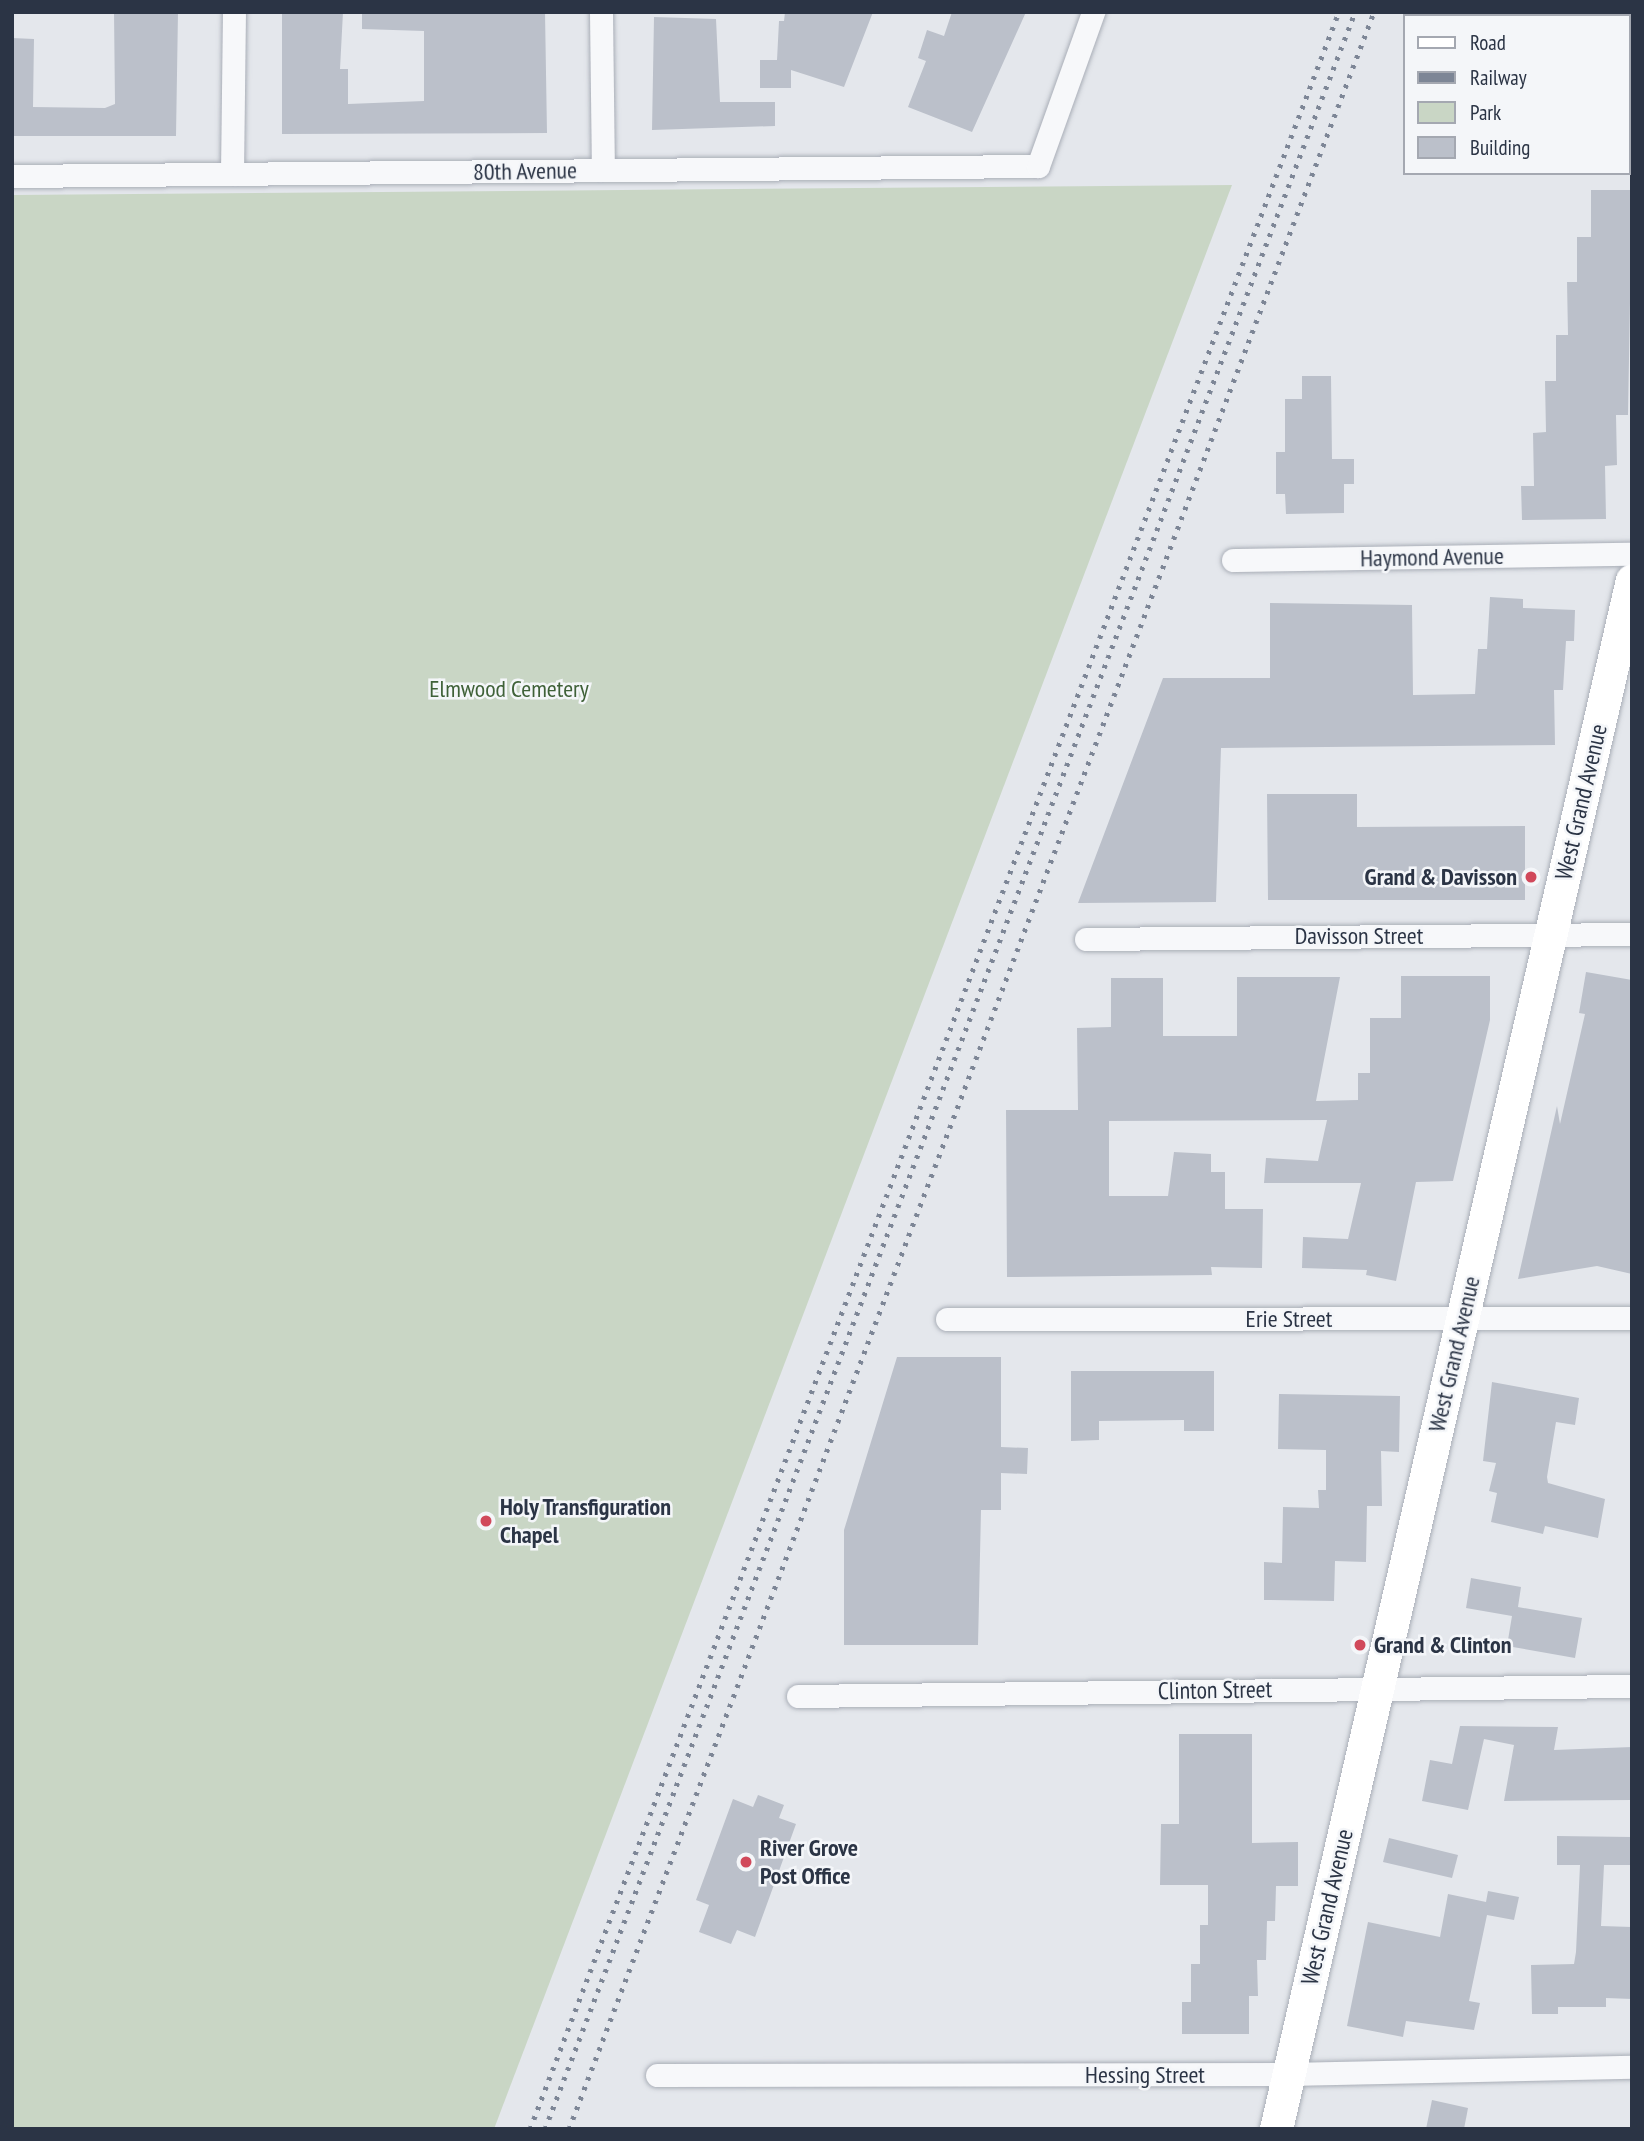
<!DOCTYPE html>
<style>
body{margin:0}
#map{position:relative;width:1644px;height:2141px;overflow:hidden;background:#e4e7ec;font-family:"PT Sans Narrow",sans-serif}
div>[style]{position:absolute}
.green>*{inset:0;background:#c9d6c5}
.building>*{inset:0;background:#bbc0ca}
.roads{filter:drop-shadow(0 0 2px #a9aeb7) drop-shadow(0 0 2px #a9aeb7)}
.minor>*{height:23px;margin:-11.5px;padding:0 11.5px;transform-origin:11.5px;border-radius:11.5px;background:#f7f8fa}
.secondary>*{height:33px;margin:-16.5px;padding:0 16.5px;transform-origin:16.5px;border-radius:16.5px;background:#fff}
.rail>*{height:5px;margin-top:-2.5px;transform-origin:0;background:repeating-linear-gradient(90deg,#7d8696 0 3.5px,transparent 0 10.5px)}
.dots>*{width:19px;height:19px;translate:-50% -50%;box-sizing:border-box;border:4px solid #f4f6f9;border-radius:50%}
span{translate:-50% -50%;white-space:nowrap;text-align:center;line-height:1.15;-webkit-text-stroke:5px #f4f6f9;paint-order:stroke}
.street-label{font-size:24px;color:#2b3445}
.park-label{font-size:24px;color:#3f6138}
.poi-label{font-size:24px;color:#2b3445;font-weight:700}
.right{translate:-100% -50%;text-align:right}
.left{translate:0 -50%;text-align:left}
.frame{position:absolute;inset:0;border:14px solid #2b3445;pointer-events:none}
.legend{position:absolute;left:1403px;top:14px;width:228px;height:161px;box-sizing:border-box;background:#f4f6f9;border:2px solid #a4a8b1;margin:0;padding:9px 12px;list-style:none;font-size:21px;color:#2b3445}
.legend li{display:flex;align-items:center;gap:14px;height:35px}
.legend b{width:35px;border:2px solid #a4a8b1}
</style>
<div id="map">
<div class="green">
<i style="clip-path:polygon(1232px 185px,494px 2129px,12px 2129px,12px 195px)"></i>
</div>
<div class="building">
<i style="clip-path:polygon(114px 12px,178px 12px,176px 136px,12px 136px,12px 38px,34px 39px,33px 107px,105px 108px,115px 104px)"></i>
<i style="clip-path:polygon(282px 12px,343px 12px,340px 69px,348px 69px,348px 104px,424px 101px,424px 31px,362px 29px,362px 12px,545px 12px,547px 133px,282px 134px)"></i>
<i style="clip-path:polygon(785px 12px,873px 12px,844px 87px,791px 70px,791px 88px,760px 88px,760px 60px,777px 60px,779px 21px,784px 21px)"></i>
<i style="clip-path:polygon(952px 12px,1026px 12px,972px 132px,908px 107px,926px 61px,918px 58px,927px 30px,944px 36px)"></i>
<i style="clip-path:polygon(654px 17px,716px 19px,720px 102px,775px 102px,775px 126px,652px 130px)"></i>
<i style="clip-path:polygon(1591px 190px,1632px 190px,1628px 415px,1616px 415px,1617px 465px,1605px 466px,1606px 519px,1522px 520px,1521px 486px,1534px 486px,1533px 433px,1546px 432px,1545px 381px,1556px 381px,1556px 335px,1568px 335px,1567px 282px,1577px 282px,1577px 237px,1591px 237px)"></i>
<i style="clip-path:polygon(1302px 376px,1331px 376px,1332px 459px,1354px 459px,1354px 484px,1344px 484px,1344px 513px,1286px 514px,1285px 494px,1276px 494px,1276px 452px,1285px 452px,1285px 399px,1302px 399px)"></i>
<i style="clip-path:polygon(1490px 597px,1523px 599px,1523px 608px,1575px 610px,1574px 641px,1566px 641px,1563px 690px,1554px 690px,1555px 745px,1221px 748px,1216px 902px,1078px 903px,1163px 678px,1270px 678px,1270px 603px,1412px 605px,1413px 695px,1475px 694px,1478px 649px,1487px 649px)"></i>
<i style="clip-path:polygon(1267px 794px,1357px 794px,1357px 827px,1525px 826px,1525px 900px,1268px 900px)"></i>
<i style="clip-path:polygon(1586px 972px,1632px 980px,1632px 1274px,1597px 1266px,1518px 1279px,1557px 1106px,1560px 1124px,1585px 1014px,1579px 1013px)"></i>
<i style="clip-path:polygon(1401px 976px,1490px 976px,1490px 1020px,1453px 1181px,1416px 1182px,1396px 1281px,1366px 1275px,1367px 1270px,1302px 1268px,1303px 1237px,1348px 1239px,1361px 1183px,1264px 1183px,1266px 1158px,1318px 1161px,1327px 1120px,1109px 1121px,1109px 1196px,1168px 1196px,1174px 1152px,1211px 1154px,1211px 1172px,1225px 1172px,1225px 1209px,1263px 1209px,1262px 1268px,1211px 1267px,1212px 1275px,1007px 1277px,1006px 1110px,1078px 1110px,1077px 1028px,1111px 1027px,1111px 978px,1163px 978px,1163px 1036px,1237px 1036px,1237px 977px,1340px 977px,1316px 1101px,1358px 1100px,1358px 1073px,1370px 1073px,1370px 1018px,1401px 1018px)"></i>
<i style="clip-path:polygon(897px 1357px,1001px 1357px,1001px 1447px,1028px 1448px,1027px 1474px,1001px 1473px,1001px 1510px,981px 1510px,978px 1645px,844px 1645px,844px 1530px)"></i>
<i style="clip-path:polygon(1071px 1371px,1214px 1371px,1214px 1431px,1184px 1431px,1184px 1420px,1099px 1421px,1099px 1440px,1071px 1441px)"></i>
<i style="clip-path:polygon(1492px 1382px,1579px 1398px,1575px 1425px,1556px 1422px,1547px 1477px,1548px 1483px,1605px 1499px,1598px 1538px,1545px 1526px,1543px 1534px,1491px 1522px,1497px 1493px,1489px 1491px,1496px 1463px,1483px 1461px)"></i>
<i style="clip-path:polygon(1279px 1394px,1400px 1396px,1399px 1452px,1381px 1451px,1382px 1506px,1367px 1506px,1366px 1562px,1335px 1561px,1334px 1601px,1264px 1600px,1264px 1562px,1282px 1563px,1283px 1507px,1319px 1508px,1318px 1490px,1326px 1490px,1326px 1450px,1278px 1449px)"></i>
<i style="clip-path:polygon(1471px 1578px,1521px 1587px,1518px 1607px,1582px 1618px,1575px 1658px,1507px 1646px,1512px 1616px,1466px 1608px)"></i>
<i style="clip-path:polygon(1460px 1726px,1558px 1727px,1554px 1750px,1632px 1747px,1632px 1800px,1504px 1801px,1514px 1745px,1484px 1739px,1468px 1810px,1422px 1801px,1430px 1760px,1452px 1764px)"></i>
<i style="clip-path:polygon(1179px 1734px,1252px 1734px,1252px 1843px,1298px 1842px,1298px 1886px,1276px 1886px,1275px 1921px,1267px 1921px,1266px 1960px,1257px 1960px,1258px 1996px,1249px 1996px,1249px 2034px,1182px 2034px,1182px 2002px,1191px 2002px,1191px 1964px,1200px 1964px,1200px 1925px,1208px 1925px,1208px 1885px,1160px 1885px,1161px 1824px,1179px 1824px)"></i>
<i style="clip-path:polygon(758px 1795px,784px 1805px,779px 1818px,796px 1824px,755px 1937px,737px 1930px,731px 1944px,699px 1932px,709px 1905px,696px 1900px,733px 1799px,753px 1807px)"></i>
<i style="clip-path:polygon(1557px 1836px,1632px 1837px,1632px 1865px,1604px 1865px,1601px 1926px,1632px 1927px,1632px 1999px,1606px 1998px,1606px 2007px,1558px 2007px,1558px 2014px,1532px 2014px,1531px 1965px,1574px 1964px,1576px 1952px,1580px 1865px,1557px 1865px)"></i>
<i style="clip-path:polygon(1389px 1838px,1458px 1855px,1452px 1878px,1383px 1862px)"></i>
<i style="clip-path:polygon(1488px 1891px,1519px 1897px,1514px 1920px,1487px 1915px,1469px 2001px,1480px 2003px,1474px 2030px,1406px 2021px,1403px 2037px,1347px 2026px,1368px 1922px,1440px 1937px,1448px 1894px,1486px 1902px)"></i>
<i style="clip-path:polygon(1432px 2100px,1468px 2108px,1464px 2129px,1426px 2129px)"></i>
</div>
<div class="roads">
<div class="minor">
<i style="left:601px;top:12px;width:158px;rotate:89.3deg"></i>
<i style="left:232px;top:174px;width:162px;rotate:-89.3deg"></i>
<i style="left:12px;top:176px;width:1026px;rotate:-0.56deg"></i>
<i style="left:1038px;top:166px;width:164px;rotate:-70.3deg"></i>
<i style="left:1233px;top:560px;width:399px;rotate:-0.9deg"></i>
<i style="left:1086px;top:939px;width:546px;rotate:-0.52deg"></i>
<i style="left:947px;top:1319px;width:685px;rotate:-0.08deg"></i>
<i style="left:798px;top:1696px;width:834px;rotate:-0.69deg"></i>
<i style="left:657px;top:2075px;width:631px;rotate:-0.09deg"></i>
<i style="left:1288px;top:2074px;width:344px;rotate:-1.2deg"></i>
</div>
<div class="secondary">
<i style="left:1276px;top:2129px;width:1589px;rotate:-77.06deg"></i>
</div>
</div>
<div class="rail">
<i style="left:530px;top:2129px;width:2266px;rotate:-69.09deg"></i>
<i style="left:545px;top:2129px;width:2267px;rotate:-69.06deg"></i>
<i style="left:569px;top:2129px;width:2265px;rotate:-69.18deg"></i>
</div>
<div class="dots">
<i style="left:1531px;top:877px;background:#d1495b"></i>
<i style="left:486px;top:1521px;background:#d1495b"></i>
<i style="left:1360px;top:1645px;background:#d1495b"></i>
<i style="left:746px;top:1862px;background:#d1495b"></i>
</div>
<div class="street-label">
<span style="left:525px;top:171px;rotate:-1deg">80th Avenue</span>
<span style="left:1432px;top:557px;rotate:-1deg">Haymond Avenue</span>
<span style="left:1581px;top:802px;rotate:-77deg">West Grand Avenue</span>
<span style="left:1359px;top:936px">Davisson Street</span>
<span style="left:1289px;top:1319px">Erie Street</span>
<span style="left:1454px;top:1354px;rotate:-77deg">West Grand Avenue</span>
<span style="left:1215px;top:1690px;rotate:-1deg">Clinton Street</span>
<span style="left:1327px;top:1907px;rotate:-77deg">West Grand Avenue</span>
<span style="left:1145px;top:2075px">Hessing Street</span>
</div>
<div class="park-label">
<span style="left:509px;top:689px">Elmwood Cemetery</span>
</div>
<div class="poi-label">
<span class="right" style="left:1517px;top:877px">Grand &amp; Davisson</span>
<span class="left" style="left:500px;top:1521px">Holy Transfiguration<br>Chapel</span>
<span class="left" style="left:1374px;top:1645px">Grand &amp; Clinton</span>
<span class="left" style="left:760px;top:1862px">River Grove<br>Post Office</span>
</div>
<div class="frame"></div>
<ul class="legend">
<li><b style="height:9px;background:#fff"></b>Road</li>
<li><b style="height:9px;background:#7d8696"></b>Railway</li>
<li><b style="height:19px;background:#c9d6c5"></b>Park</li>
<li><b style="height:19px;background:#bbc0ca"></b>Building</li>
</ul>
</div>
